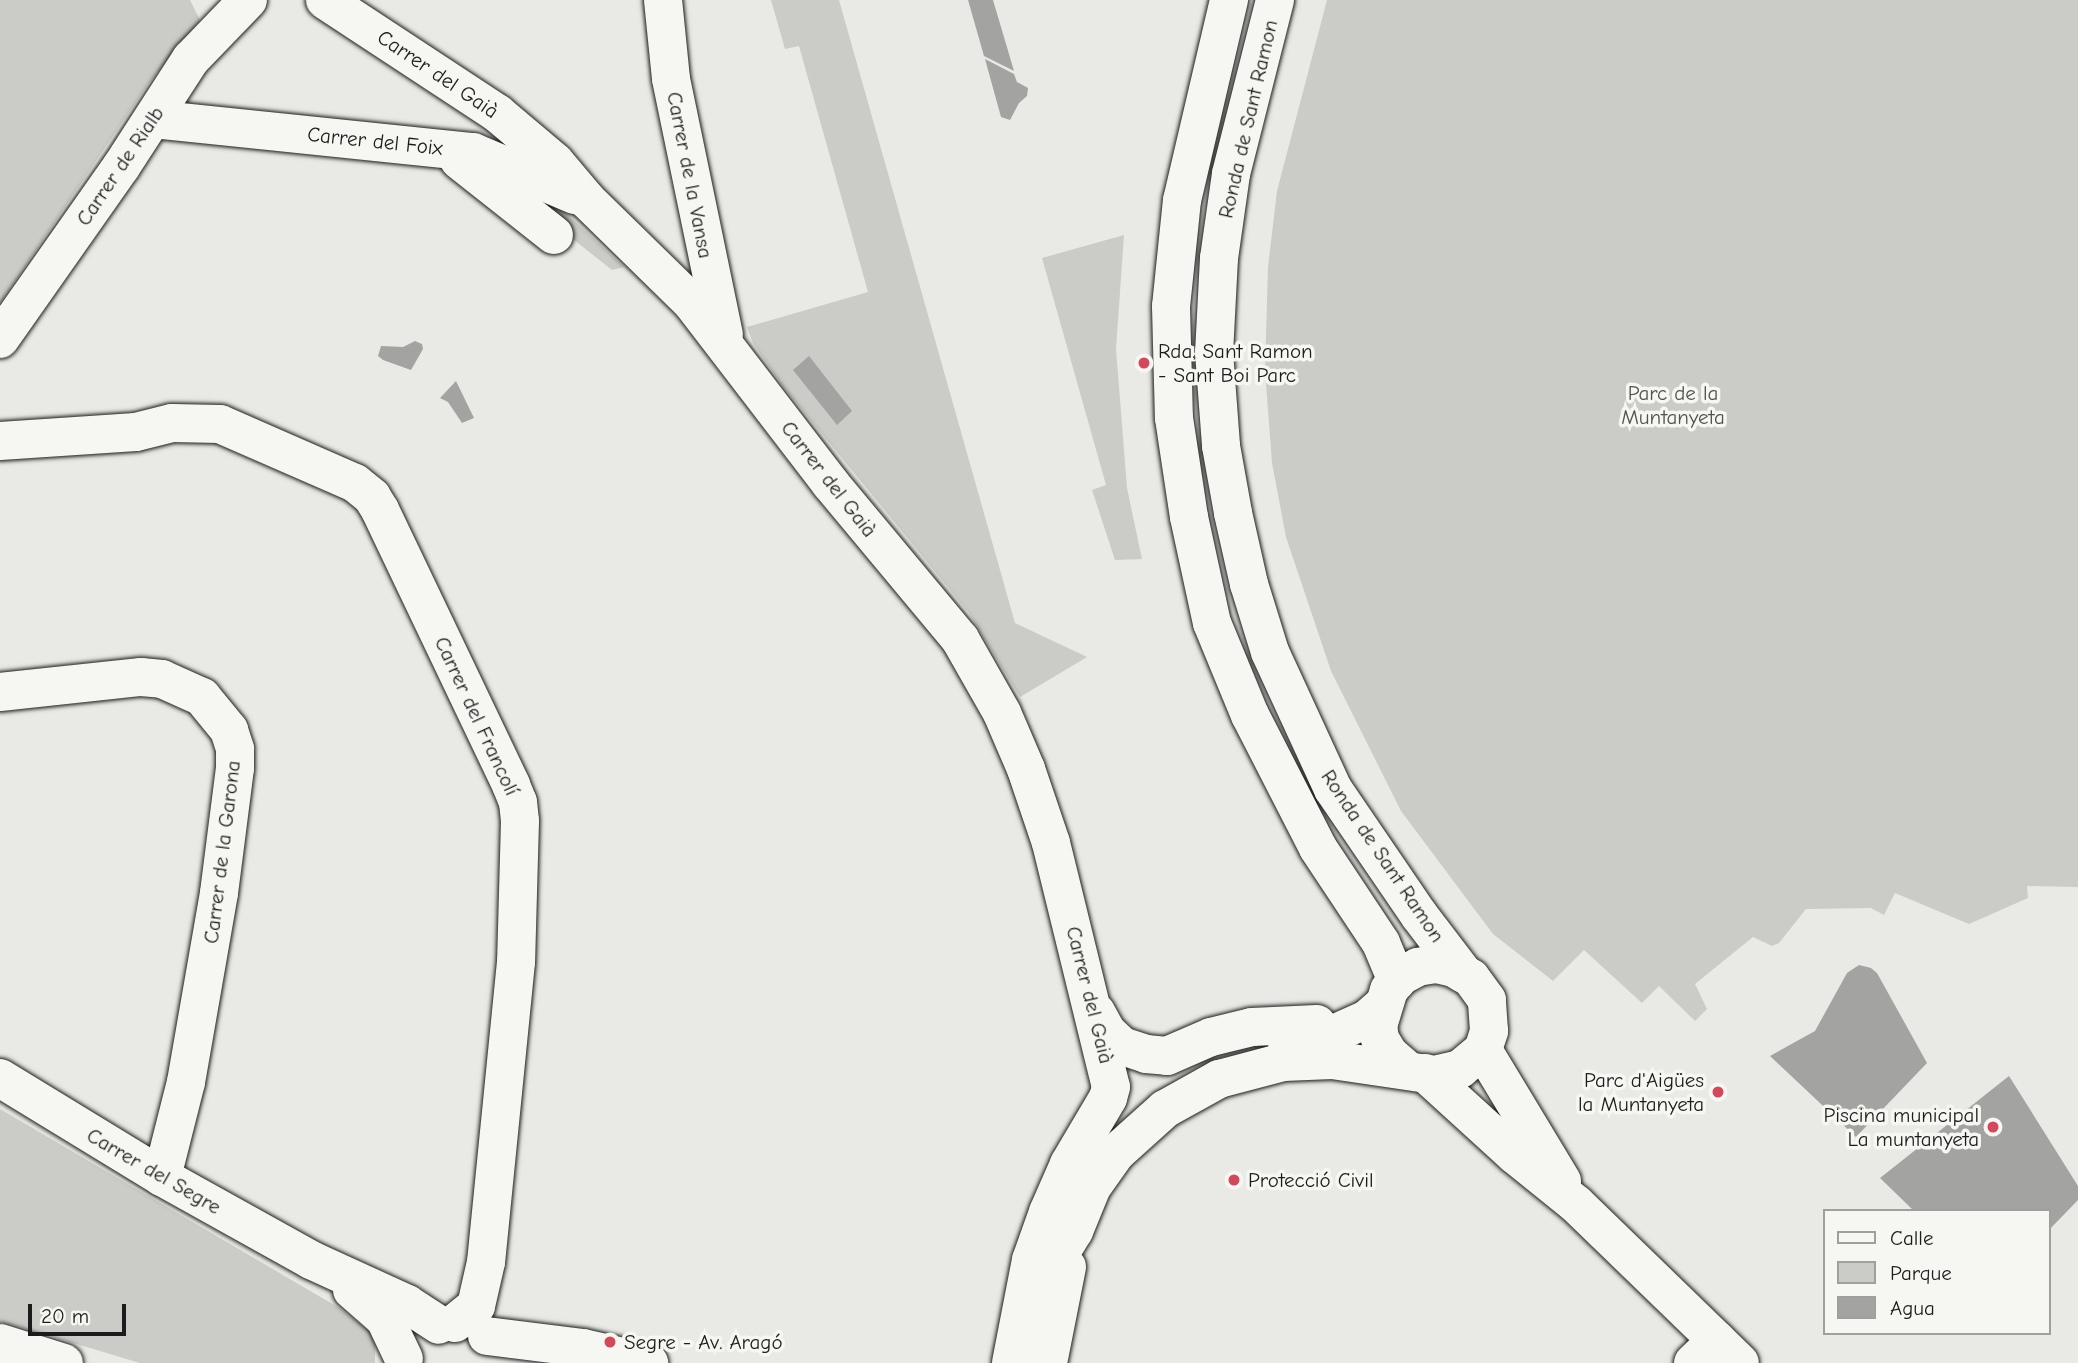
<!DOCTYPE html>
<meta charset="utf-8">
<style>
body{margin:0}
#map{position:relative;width:2078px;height:1363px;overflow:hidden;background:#e9e9e5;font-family:"Comic Neue",sans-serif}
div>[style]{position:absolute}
.green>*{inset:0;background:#cbcbc7}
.water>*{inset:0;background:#a3a3a1}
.roads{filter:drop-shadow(0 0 2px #1c1c1c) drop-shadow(0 0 2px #1c1c1c)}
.minor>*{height:38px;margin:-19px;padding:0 19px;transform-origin:19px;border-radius:19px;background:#f6f6f2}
.dots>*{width:19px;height:19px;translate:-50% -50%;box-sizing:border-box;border:4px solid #f6f6f2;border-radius:50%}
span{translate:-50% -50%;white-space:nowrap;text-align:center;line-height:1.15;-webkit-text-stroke:7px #f6f6f2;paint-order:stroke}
.street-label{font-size:21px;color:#1c1c1c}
.poi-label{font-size:21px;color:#1c1c1c}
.left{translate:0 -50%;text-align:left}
.right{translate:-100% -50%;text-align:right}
.park-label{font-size:21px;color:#51514f}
.legend{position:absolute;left:1823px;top:1209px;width:228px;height:126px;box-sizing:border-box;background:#f6f6f2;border:2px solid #9f9f9c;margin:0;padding:9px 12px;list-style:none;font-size:21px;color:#1c1c1c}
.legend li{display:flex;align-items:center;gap:14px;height:35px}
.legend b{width:35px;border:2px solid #9f9f9c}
.scale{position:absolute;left:28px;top:1304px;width:98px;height:32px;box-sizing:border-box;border:4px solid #1c1c1c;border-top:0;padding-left:9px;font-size:21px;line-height:24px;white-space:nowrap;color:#1c1c1c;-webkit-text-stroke:5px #f6f6f2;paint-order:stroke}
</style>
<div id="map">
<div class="green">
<i style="clip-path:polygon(0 0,190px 0,200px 20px,148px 84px,0 303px)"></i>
<i style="clip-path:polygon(771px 0,839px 0,1015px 623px,1087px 657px,1020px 697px,969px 613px,782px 385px,753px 343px,747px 327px,868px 292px,799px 46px,785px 49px)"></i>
<i style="clip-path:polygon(1327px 0,2078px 0,2078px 887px,2027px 886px,2028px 898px,1969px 924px,1895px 893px,1884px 915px,1871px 908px,1806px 909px,1779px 943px,1772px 946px,1753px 937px,1695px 984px,1707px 1009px,1695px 1021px,1659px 986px,1642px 1003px,1584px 950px,1553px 981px,1493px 934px,1401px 811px,1331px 671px,1286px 537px,1272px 463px,1265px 370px,1268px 267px,1277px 191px)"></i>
<i style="clip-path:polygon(501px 182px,537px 194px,567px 214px,624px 267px,612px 270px)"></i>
<i style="clip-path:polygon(1124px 235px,1116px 349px,1127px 488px,1142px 559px,1115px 560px,1092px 490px,1106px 485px,1042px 258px)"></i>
<i style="clip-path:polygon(0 1109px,341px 1309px,370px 1332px,375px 1344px,375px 1363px,140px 1363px,0 1321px)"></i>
</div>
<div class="water">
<i style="clip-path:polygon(968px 0,993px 0,1014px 71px,984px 56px)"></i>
<i style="clip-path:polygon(985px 59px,1014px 74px,1017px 82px,1028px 88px,1027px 96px,1019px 103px,1010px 120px,1001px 117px)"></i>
<i style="clip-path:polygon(415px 341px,422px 344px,423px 349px,411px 370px,383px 360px,378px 356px,381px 346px,403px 347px)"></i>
<i style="clip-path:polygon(809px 356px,852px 411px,837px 425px,793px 370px)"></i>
<i style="clip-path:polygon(456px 381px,474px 418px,462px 423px,448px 402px,440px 398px)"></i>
<i style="clip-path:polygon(1859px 965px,1871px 968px,1877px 973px,1927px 1063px,1856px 1137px,1770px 1056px,1815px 1031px,1847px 973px)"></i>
<i style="clip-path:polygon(2009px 1076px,2078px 1186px,2078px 1200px,2048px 1231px,2048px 1211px,1914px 1211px,1880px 1178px)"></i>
</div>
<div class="roads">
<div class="minor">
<i style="left:325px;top:0;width:206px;rotate:33.3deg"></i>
<i style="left:497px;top:113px;width:76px;rotate:40.2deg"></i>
<i style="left:555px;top:162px;width:50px;rotate:49.9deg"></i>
<i style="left:587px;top:200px;width:147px;rotate:44.4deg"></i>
<i style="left:692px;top:303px;width:227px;rotate:52.5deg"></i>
<i style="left:830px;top:483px;width:203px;rotate:50.2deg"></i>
<i style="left:960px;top:639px;width:85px;rotate:60.4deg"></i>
<i style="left:1002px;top:713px;width:61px;rotate:66.8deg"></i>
<i style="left:1026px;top:769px;width:78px;rotate:71.3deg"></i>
<i style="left:1051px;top:843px;width:251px;rotate:76.2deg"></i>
<i style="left:1111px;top:1087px;width:11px;rotate:105deg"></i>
<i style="left:1108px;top:1098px;width:77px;rotate:120.6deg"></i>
<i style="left:1069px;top:1164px;width:52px;rotate:113.6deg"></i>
<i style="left:1048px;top:1212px;width:51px;rotate:109.5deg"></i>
<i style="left:1031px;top:1260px;width:105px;rotate:101deg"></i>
<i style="left:663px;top:0;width:79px;rotate:84.2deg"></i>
<i style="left:671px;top:79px;width:261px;rotate:78.3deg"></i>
<i style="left:1229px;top:0;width:205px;rotate:103.2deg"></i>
<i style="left:1182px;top:200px;width:107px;rotate:95.9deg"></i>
<i style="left:1171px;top:306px;width:112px;rotate:88.5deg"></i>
<i style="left:1174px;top:418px;width:100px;rotate:81.4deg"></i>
<i style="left:1189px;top:517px;width:108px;rotate:77.8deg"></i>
<i style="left:1212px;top:623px;width:100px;rotate:67.6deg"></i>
<i style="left:1250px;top:715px;width:149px;rotate:62.9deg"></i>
<i style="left:1318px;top:848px;width:114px;rotate:56.4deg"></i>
<i style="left:1381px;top:943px;width:41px;rotate:67.2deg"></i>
<i style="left:1275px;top:0;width:179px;rotate:104.2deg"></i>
<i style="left:1231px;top:174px;width:85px;rotate:98.1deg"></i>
<i style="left:1219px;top:258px;width:94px;rotate:93deg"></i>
<i style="left:1214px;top:352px;width:94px;rotate:85.7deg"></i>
<i style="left:1221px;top:446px;width:68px;rotate:79.8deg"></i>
<i style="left:1233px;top:513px;width:73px;rotate:77.3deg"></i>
<i style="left:1249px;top:584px;width:71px;rotate:72.8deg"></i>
<i style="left:1270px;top:652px;width:151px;rotate:65.3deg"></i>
<i style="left:1333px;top:789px;width:153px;rotate:55.7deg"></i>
<i style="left:1419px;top:915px;width:74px;rotate:52.7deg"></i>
<i style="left:153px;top:119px;width:322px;rotate:5.9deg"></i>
<i style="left:473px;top:152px;width:111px;rotate:22.9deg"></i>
<i style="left:459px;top:160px;width:121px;rotate:38.3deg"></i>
<i style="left:0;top:339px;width:210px;rotate:-54.9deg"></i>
<i style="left:121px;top:167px;width:129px;rotate:-57.1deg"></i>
<i style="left:191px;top:59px;width:82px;rotate:-46deg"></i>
<i style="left:0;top:441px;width:136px;rotate:-3.8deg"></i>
<i style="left:136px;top:432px;width:37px;rotate:-14deg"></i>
<i style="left:172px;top:423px;width:48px;rotate:1.2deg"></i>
<i style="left:220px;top:424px;width:147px;rotate:23.6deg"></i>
<i style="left:355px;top:483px;width:22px;rotate:39deg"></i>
<i style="left:372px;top:497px;width:15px;rotate:58deg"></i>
<i style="left:380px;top:510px;width:305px;rotate:64.5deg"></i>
<i style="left:511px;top:785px;width:18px;rotate:68deg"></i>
<i style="left:518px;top:802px;width:19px;rotate:84deg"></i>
<i style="left:520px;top:821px;width:141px;rotate:91.6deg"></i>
<i style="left:516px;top:962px;width:301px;rotate:95.7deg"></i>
<i style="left:486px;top:1262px;width:45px;rotate:102.8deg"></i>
<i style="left:476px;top:1306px;width:27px;rotate:141deg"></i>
<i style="left:0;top:692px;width:142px;rotate:-6.1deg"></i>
<i style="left:141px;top:677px;width:21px;rotate:5deg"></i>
<i style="left:162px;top:679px;width:44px;rotate:24.2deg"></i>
<i style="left:202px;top:697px;width:43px;rotate:50.7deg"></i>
<i style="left:229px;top:730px;width:20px;rotate:72deg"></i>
<i style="left:235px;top:749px;width:19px;rotate:90deg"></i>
<i style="left:235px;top:768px;width:126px;rotate:97.3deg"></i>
<i style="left:219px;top:893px;width:192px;rotate:99.9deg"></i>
<i style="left:186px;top:1082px;width:98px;rotate:104.2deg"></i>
<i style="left:1096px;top:1012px;width:23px;rotate:61deg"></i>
<i style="left:1107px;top:1032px;width:21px;rotate:43deg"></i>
<i style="left:1122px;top:1046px;width:25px;rotate:18deg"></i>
<i style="left:1146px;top:1054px;width:21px;rotate:5deg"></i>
<i style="left:1167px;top:1056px;width:48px;rotate:-23.4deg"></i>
<i style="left:1211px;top:1037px;width:42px;rotate:-13.7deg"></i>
<i style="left:1252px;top:1027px;width:65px;rotate:-2.6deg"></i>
<i style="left:1287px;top:1042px;width:42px;rotate:-8.1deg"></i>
<i style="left:1329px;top:1036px;width:42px;rotate:-24.1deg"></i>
<i style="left:1367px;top:1019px;width:18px;rotate:-41deg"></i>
<i style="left:1483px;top:1050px;width:153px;rotate:58.9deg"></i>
<i style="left:1425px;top:1073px;width:122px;rotate:42.3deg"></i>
<i style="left:1515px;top:1155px;width:78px;rotate:38.8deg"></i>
<i style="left:1576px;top:1204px;width:228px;rotate:44.1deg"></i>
<i style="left:0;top:1078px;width:190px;rotate:31.4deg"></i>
<i style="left:162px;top:1177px;width:171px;rotate:29.1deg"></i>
<i style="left:311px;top:1260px;width:106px;rotate:24.6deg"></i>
<i style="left:407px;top:1304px;width:38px;rotate:33deg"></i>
<i style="left:352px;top:1290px;width:44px;rotate:41.3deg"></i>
<i style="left:385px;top:1319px;width:44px;rotate:64.6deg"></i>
<i style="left:1043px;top:1295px;width:20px;rotate:-79deg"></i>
<i style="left:1047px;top:1275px;width:52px;rotate:-58.5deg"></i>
<i style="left:1074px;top:1231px;width:48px;rotate:-67.8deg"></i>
<i style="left:1092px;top:1187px;width:42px;rotate:-54.8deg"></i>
<i style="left:1116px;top:1153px;width:66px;rotate:-41.9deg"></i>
<i style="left:1165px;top:1109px;width:62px;rotate:-29.1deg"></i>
<i style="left:1219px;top:1079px;width:66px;rotate:-14.9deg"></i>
<i style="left:1283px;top:1062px;width:49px;rotate:-2.3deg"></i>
<i style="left:1332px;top:1060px;width:103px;rotate:8.4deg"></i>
<i style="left:1434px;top:1075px;width:27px;rotate:-13deg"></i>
<i style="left:1460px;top:1069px;width:30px;rotate:-40deg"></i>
<i style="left:1483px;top:1050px;width:20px;rotate:-72deg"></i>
<i style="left:1489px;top:1031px;width:31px;rotate:-94deg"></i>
<i style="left:1487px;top:1000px;width:27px;rotate:-126deg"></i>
<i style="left:1471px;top:978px;width:20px;rotate:-150deg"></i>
<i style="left:1454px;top:968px;width:18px;rotate:-167deg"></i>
<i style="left:1436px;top:964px;width:18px;rotate:171deg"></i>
<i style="left:1418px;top:967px;width:19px;rotate:152deg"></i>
<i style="left:1401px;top:976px;width:18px;rotate:131deg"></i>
<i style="left:1389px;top:990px;width:37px;rotate:107deg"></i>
<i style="left:1378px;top:1025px;width:14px;rotate:82deg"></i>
<i style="left:1380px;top:1039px;width:17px;rotate:59deg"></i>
<i style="left:1389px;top:1054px;width:23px;rotate:41deg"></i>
<i style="left:487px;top:1336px;width:97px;rotate:7.1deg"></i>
<i style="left:583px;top:1348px;width:68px;rotate:12.8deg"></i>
<i style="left:0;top:1343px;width:67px;rotate:17.4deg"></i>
<i style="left:1048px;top:1363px;width:98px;rotate:-78.8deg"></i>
<i style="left:1693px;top:1363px;width:33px;rotate:-44deg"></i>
</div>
</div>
<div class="dots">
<i style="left:1144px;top:363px;background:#d1495b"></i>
<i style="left:1718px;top:1092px;background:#d1495b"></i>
<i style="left:1993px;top:1127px;background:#d1495b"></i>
<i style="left:1234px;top:1180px;background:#d1495b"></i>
<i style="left:610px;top:1342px;background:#d1495b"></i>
</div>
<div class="street-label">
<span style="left:438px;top:74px;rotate:34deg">Carrer del Gaià</span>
<span style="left:1248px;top:119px;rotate:-77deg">Ronda de Sant Ramon</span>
<span style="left:375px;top:141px;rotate:6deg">Carrer del Foix</span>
<span style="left:120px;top:166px;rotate:-56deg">Carrer de Rialb</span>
<span style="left:690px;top:175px;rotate:79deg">Carrer de la Vansa</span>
<span style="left:829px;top:479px;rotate:52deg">Carrer del Gaià</span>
<span style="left:477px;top:716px;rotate:65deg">Carrer del Francolí</span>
<span style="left:222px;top:852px;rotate:-83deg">Carrer de la Garona</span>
<span style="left:1383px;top:856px;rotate:56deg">Ronda de Sant Ramon</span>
<span style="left:1090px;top:995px;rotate:76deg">Carrer del Gaià</span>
<span style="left:154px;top:1171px;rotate:30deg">Carrer del Segre</span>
</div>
<div class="poi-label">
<span class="left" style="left:1158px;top:363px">Rda. Sant Ramon<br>- Sant Boi Parc</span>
<span class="right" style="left:1704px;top:1092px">Parc d'Aigües<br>la Muntanyeta</span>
<span class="right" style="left:1979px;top:1127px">Piscina municipal<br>La muntanyeta</span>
<span class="left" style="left:1248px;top:1180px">Protecció Civil</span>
<span class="left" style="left:624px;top:1342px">Segre - Av. Aragó</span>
</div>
<div class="park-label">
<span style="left:1673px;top:405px">Parc de la<br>Muntanyeta</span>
</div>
<ul class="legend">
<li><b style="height:9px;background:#f6f6f2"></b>Calle</li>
<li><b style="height:19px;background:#cbcbc7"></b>Parque</li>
<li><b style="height:19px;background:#a3a3a1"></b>Agua</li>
</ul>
<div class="scale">20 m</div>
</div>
